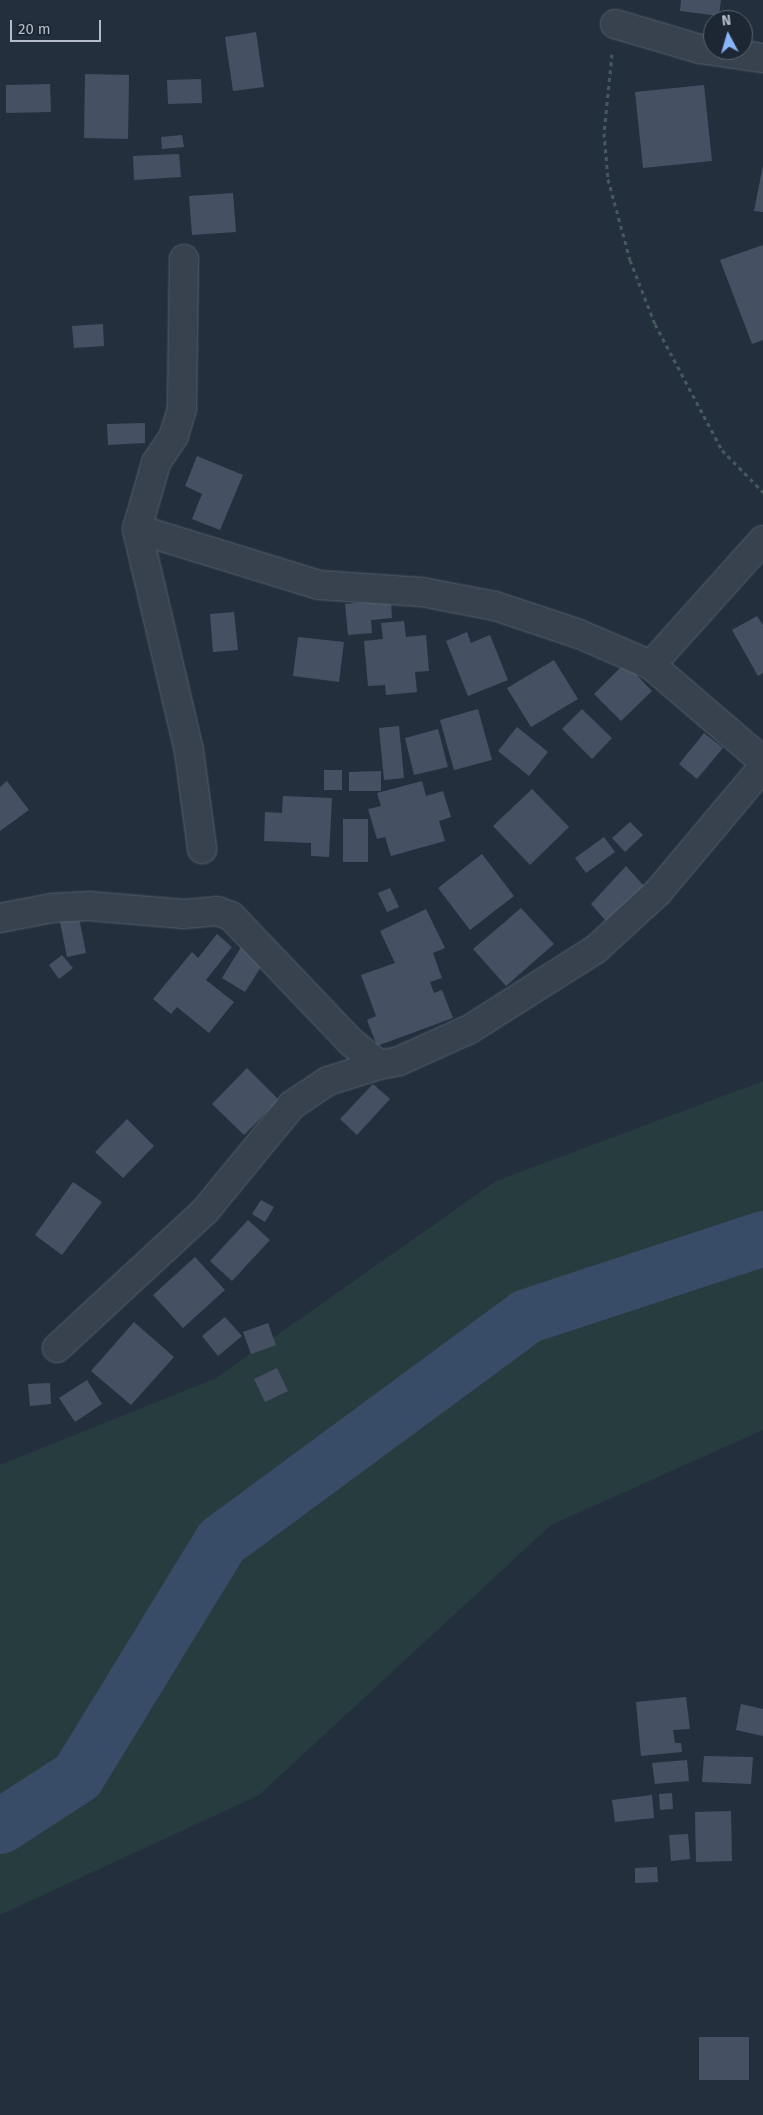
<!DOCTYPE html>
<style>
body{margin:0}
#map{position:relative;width:763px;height:2115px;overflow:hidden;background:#242f3e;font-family:"Fira Sans",sans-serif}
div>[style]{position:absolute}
.green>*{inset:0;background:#263c3f}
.river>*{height:55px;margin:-27.5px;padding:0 27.5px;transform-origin:27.5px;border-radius:27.5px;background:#394c67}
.building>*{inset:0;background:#455162}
.path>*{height:3px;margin-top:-1.5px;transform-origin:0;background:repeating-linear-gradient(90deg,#44595c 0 4px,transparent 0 8px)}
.roads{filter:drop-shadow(0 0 1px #565f6c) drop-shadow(0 0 1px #565f6c)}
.minor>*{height:28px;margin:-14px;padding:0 14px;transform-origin:14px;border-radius:14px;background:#38414e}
span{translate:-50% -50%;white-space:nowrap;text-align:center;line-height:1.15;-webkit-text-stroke:4.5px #1d2633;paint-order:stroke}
.north{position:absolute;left:703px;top:10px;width:50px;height:50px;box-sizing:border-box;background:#1d2633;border:1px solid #59626f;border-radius:50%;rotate:354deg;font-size:14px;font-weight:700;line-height:20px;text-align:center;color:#b4bcc9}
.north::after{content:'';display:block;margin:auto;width:18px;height:22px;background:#8ab4f8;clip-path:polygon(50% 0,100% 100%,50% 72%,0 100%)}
.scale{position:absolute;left:10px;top:20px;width:91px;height:22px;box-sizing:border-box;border:2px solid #b4bcc9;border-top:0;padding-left:6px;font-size:15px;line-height:18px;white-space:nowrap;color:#b4bcc9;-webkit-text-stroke:4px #1d2633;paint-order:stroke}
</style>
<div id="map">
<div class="green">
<i style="clip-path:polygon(763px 1081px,763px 1430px,551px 1525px,259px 1795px,0 1915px,0 1465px,216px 1378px,496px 1181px)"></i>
</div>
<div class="river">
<i style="left:0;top:1826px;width:92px;rotate:-33deg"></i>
<i style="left:77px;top:1776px;width:276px;rotate:-58.5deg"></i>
<i style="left:221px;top:1541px;width:379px;rotate:-36.4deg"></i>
<i style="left:526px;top:1316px;width:250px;rotate:-18.2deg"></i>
</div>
<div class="building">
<i style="clip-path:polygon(681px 0,721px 0,719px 16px,680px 11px)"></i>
<i style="clip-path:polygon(256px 32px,264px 87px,233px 91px,225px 37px)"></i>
<i style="clip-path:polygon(85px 74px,129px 75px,128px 139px,84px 138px)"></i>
<i style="clip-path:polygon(201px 79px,202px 103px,168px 104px,167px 80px)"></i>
<i style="clip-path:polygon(50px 84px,51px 112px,6px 113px,6px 85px)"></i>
<i style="clip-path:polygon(704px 85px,712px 161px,643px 168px,635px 92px)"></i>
<i style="clip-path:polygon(182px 135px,184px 147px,162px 149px,161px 137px)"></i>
<i style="clip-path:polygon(179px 154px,181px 177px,134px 180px,133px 156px)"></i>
<i style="clip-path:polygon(763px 165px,763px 212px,754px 211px)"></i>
<i style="clip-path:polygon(233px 193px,236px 232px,192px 235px,189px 196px)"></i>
<i style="clip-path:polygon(763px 245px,763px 340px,752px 344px,720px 260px)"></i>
<i style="clip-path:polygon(103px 324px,104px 346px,74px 348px,72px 326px)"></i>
<i style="clip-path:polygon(145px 423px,145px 443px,108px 445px,107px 424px)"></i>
<i style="clip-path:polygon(197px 456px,243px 475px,220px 530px,192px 519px,202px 494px,185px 486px)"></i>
<i style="clip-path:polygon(391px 600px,392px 618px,371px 620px,372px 633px,348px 635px,345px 604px)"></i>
<i style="clip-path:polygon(234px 612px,238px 650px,213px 652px,210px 614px)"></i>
<i style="clip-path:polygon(757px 616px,763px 625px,763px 673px,758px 676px,732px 630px)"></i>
<i style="clip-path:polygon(404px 621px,406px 637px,426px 635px,429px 671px,415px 672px,417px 692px,386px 695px,385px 685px,368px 686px,364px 641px,383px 639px,381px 623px)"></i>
<i style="clip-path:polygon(467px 632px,471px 643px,490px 635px,508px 680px,468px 696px,446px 641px)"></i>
<i style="clip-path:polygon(298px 637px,344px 642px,339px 682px,293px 676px)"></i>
<i style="clip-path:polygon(554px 660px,578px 699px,531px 727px,507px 688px)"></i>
<i style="clip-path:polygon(625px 663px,652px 691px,621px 721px,594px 694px)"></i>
<i style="clip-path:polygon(478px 709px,492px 760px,454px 770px,440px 720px)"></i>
<i style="clip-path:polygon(582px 709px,612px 738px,592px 759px,562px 729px)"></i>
<i style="clip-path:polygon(399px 726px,404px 778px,384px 780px,379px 728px)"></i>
<i style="clip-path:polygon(517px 727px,548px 752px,529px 776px,498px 751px)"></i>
<i style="clip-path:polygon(438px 729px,448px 767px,414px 775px,405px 738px)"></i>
<i style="clip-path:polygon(704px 733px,723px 748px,697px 779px,679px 764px)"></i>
<i style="clip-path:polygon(324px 770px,342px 770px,342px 790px,324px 790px)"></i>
<i style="clip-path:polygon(381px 771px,381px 791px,349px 791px,349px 772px)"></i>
<i style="clip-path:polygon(7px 781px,29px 810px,0 831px,0 787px)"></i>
<i style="clip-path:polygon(422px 781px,426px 796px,443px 791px,451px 817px,439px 821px,445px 841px,391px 856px,385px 837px,377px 839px,368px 809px,381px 806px,377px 793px)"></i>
<i style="clip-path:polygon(532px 789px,569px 827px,530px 865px,493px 826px)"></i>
<i style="clip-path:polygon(283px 796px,332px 798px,329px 857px,311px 856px,311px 843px,264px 841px,265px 812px,282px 813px)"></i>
<i style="clip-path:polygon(343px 819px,368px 819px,368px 862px,343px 862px)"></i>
<i style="clip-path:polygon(630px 822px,643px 835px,625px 852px,612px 838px)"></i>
<i style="clip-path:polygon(604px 837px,615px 852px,586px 873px,575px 858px)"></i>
<i style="clip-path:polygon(482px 854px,514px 896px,470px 930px,438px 888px)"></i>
<i style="clip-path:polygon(626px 866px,644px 886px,606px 921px,591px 904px)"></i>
<i style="clip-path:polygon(390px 888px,399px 907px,387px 912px,378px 893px)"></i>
<i style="clip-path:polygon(521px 908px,554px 944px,506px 986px,473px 949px)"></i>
<i style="clip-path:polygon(426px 909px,445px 948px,433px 953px,442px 978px,430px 982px,434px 993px,442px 990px,453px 1018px,377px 1046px,367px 1020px,376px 1016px,361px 975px,395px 963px,380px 931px)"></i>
<i style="clip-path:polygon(78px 913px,86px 953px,67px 957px,59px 917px)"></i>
<i style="clip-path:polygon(217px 934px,232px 947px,206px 980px,234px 1002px,209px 1033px,177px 1007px,171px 1014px,153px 999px,192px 952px,198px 958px)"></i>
<i style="clip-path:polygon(241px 947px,264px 962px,245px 992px,222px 978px)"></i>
<i style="clip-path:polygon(62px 955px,73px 968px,59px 979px,49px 965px)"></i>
<i style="clip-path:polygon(247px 1068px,279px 1100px,244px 1135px,212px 1104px)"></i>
<i style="clip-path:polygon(373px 1084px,390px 1099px,357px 1135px,340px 1119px)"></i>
<i style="clip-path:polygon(127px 1119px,154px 1146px,123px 1178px,95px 1152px)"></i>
<i style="clip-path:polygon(73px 1182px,102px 1202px,62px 1255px,35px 1235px)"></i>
<i style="clip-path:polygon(261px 1200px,274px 1207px,265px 1222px,252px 1214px)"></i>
<i style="clip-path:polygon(248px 1220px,270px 1240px,232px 1281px,210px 1261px)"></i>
<i style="clip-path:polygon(195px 1257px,225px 1290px,183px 1328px,153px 1295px)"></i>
<i style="clip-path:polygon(225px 1317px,242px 1336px,218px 1356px,202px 1336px)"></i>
<i style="clip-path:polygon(134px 1322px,174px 1357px,131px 1405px,91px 1371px)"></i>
<i style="clip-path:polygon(268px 1323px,276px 1345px,251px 1354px,243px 1332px)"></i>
<i style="clip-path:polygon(277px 1368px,288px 1391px,265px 1402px,254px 1379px)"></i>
<i style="clip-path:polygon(87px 1380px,102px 1404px,75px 1422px,59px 1398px)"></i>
<i style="clip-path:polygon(50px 1383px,51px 1404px,30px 1406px,28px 1384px)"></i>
<i style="clip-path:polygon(686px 1697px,690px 1729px,673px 1730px,675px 1743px,681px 1743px,682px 1752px,641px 1756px,636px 1702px)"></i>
<i style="clip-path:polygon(741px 1704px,763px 1709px,763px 1736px,736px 1730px)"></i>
<i style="clip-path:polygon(704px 1756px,753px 1757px,751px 1784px,702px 1782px)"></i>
<i style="clip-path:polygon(687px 1760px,689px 1781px,655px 1784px,652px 1763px)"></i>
<i style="clip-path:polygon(672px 1793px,673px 1809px,660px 1810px,659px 1794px)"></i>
<i style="clip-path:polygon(652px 1795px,654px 1818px,615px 1822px,612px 1800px)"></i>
<i style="clip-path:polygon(731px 1811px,732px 1861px,696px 1862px,695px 1812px)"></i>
<i style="clip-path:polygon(688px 1834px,690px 1859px,671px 1861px,669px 1835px)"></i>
<i style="clip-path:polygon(657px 1867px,658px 1882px,635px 1883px,635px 1868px)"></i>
<i style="clip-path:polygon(699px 2037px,749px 2037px,749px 2080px,699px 2080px)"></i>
</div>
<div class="path">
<i style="left:612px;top:54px;width:79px;rotate:95.8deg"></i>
<i style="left:604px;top:133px;width:46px;rotate:85deg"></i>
<i style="left:608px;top:179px;width:84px;rotate:74.8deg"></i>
<i style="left:630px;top:260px;width:69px;rotate:68.7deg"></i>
<i style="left:655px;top:324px;width:143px;rotate:62deg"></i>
<i style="left:722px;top:450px;width:59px;rotate:45.7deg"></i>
</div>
<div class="roads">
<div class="minor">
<i style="left:615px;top:24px;width:89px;rotate:16.4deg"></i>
<i style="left:700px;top:49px;width:64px;rotate:8.1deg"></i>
<i style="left:184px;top:259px;width:150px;rotate:90.8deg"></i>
<i style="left:182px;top:409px;width:28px;rotate:107deg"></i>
<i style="left:174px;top:436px;width:32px;rotate:124deg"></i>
<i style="left:156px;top:463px;width:69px;rotate:106.1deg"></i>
<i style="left:137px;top:529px;width:228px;rotate:76.8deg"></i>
<i style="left:189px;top:751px;width:99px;rotate:82.4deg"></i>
<i style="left:137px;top:529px;width:190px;rotate:17.1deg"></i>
<i style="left:319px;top:585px;width:103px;rotate:3.9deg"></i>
<i style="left:422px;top:592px;width:74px;rotate:10.9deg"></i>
<i style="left:495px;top:606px;width:89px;rotate:18.4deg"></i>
<i style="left:579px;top:634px;width:78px;rotate:23.3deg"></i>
<i style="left:651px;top:665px;width:148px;rotate:40.6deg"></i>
<i style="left:651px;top:665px;width:168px;rotate:-48.1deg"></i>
<i style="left:0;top:918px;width:53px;rotate:-10.9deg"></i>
<i style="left:52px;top:908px;width:37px;rotate:-3deg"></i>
<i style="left:89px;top:906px;width:95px;rotate:4.8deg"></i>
<i style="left:184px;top:914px;width:33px;rotate:-5deg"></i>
<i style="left:217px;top:911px;width:15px;rotate:20deg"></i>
<i style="left:231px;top:916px;width:174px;rotate:46.4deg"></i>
<i style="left:351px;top:1042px;width:36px;rotate:39deg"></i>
<i style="left:379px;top:1065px;width:20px;rotate:-11deg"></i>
<i style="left:399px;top:1061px;width:78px;rotate:-24.3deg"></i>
<i style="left:470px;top:1029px;width:149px;rotate:-32.4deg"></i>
<i style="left:596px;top:949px;width:84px;rotate:-42.6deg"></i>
<i style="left:658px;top:892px;width:163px;rotate:-50deg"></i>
<i style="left:57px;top:1348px;width:202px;rotate:-42.8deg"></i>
<i style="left:205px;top:1211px;width:137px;rotate:-50.6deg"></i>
<i style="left:292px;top:1105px;width:43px;rotate:-33.7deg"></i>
<i style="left:328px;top:1081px;width:53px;rotate:-17.4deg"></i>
</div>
</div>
<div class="north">N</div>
<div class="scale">20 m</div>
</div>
